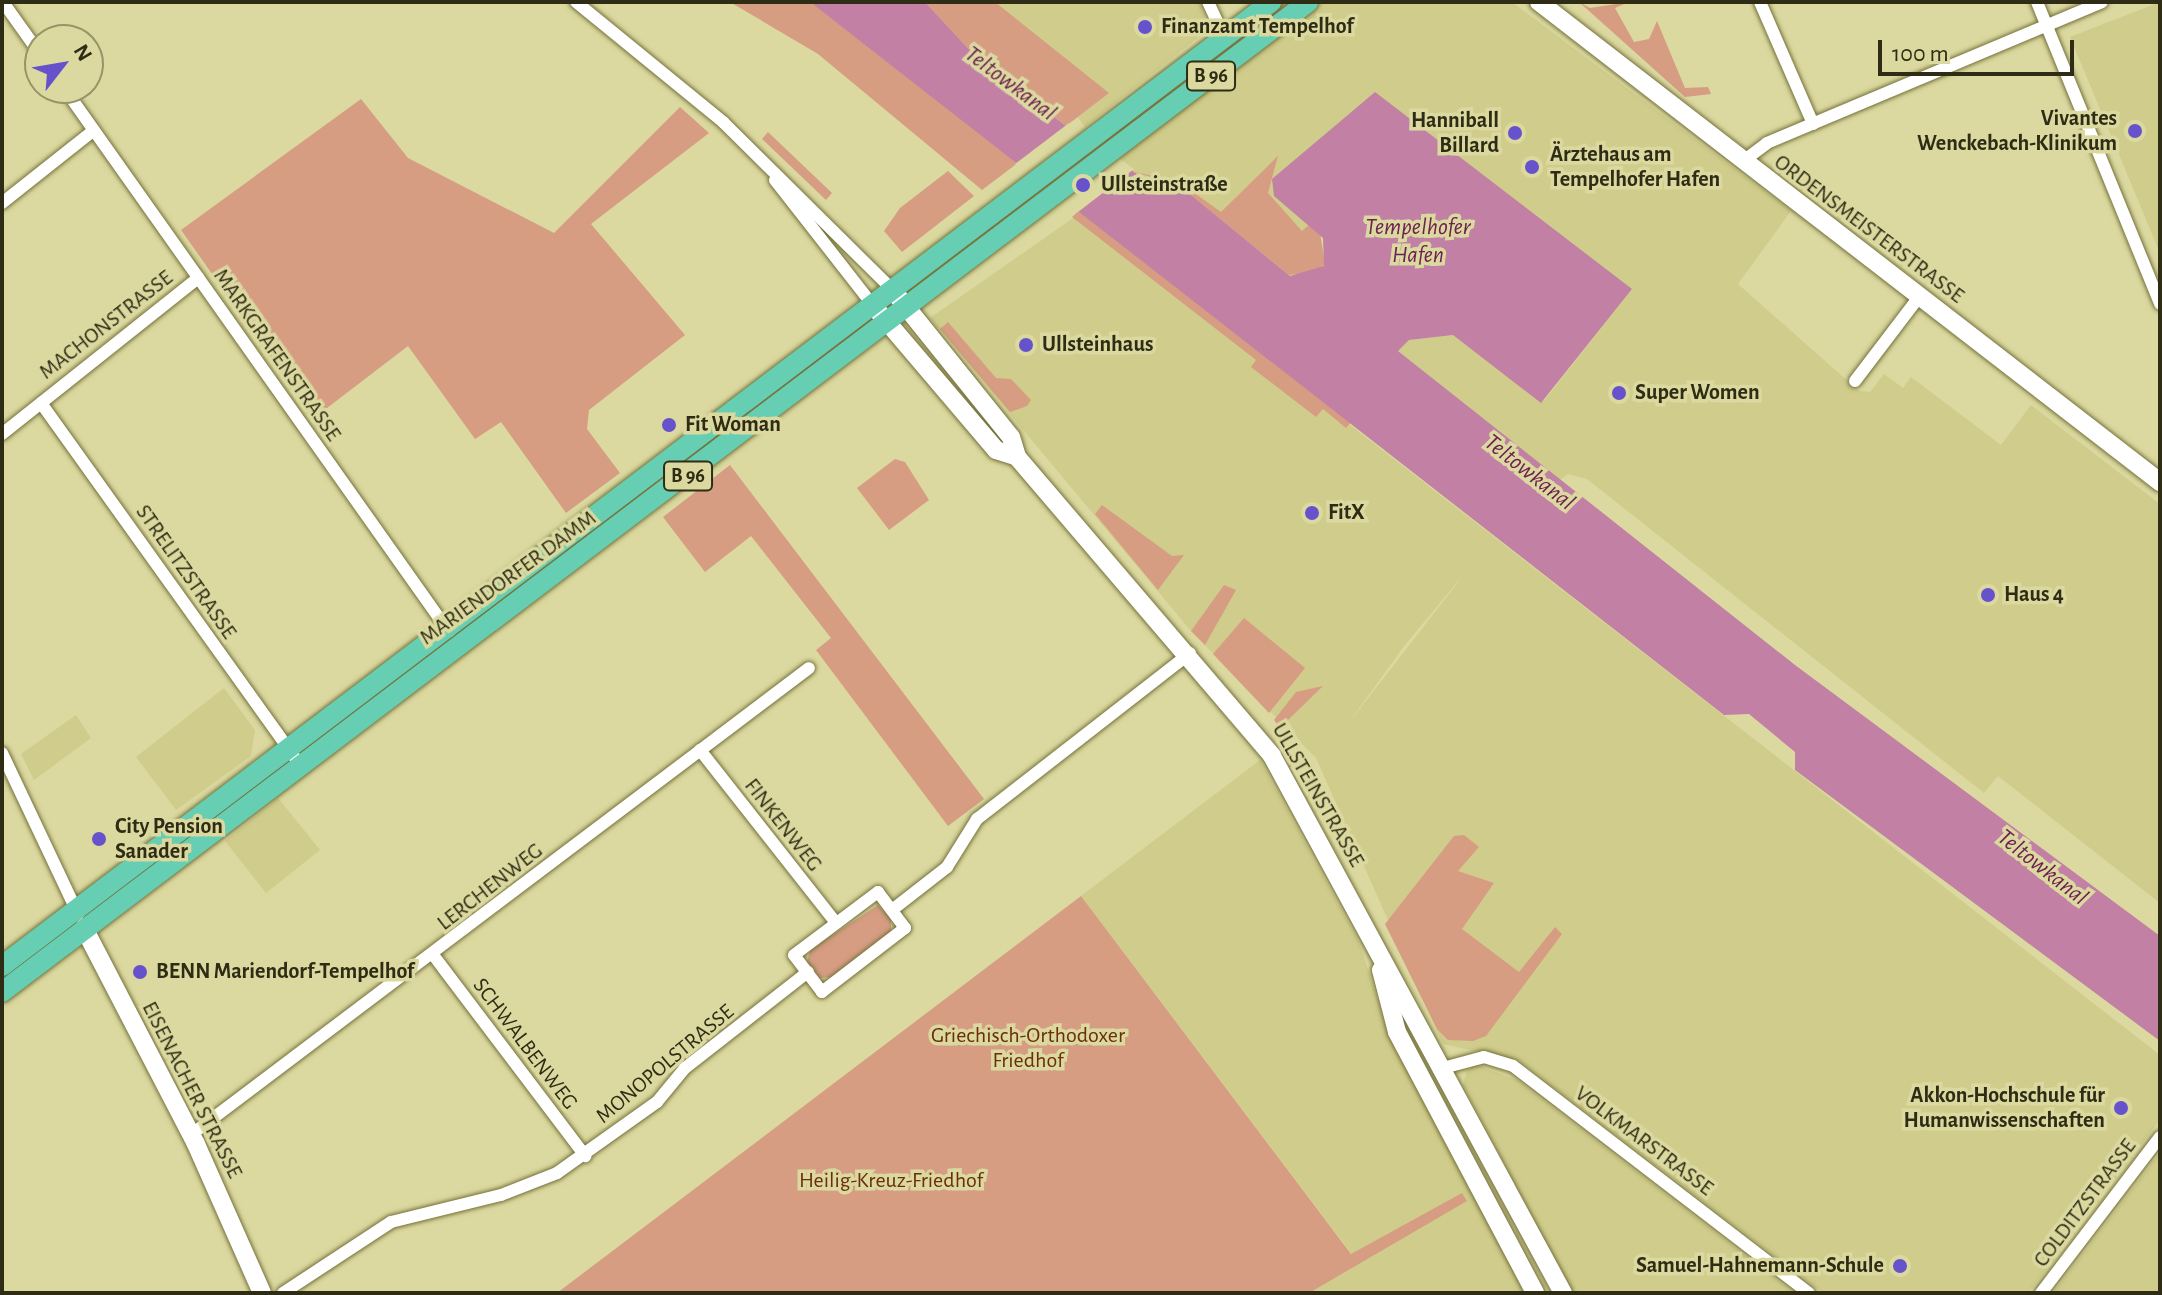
<!DOCTYPE html>
<meta charset="utf-8">
<style>
body{margin:0}
#map{position:relative;width:2162px;height:1295px;overflow:hidden;background:#dbd99f;font-family:"Alegreya Sans",sans-serif}
div>[style]{position:absolute}
.built>*{inset:0;background:#d0cc8b}
.green>*{inset:0;background:#d69d83}
.water>*{inset:0;background:#c180a4}
.pier>*{inset:0;background:#dbd99f}
.roads{filter:drop-shadow(0 0 2px #74713b) drop-shadow(0 0 2px #74713b)}
.street>*{height:12px;margin:-6px;padding:0 6px;transform-origin:6px;border-radius:6px;background:#fff}
.secondary>*{height:18px;margin:-9px;padding:0 9px;transform-origin:9px;border-radius:9px;background:#fff}
.primary>*{height:20px;margin:-10px;padding:0 10px;transform-origin:10px;border-radius:10px;background:#66ceb2}
.dots>*{width:22px;height:22px;translate:-50% -50%;box-sizing:border-box;border:4px solid #dbd99f;border-radius:50%}
span{translate:-50% -50%;white-space:nowrap;text-align:center;line-height:1.15;-webkit-text-stroke:7px #dbd99f;paint-order:stroke}
.shield-label span{padding:2px 6px;background:#dbd99f;border:2px solid;border-radius:6px;-webkit-text-stroke-width:0}
.shield-label{font-size:20px;color:#2e2c15;font-weight:700}
.poi-label{font-size:22px;color:#2e2c15;font-weight:700}
.left{translate:0 -50%;text-align:left}
.right{translate:-100% -50%;text-align:right}
.street-label{font-size:22px;color:#2e2c15}
.park-label{font-size:22px;color:#6b2d0b}
.water-label{font-size:24px;color:#6d2051;font-style:italic}
.frame{position:absolute;inset:0;border:4px solid #2e2c15;pointer-events:none}
.north{position:absolute;left:24px;top:24px;width:80px;height:80px;box-sizing:border-box;background:#dbd99f;border:2px solid #969468;border-radius:50%;rotate:59deg;font-size:22px;font-weight:700;line-height:32px;text-align:center;color:#2e2c15}
.north::after{content:'';display:block;margin:auto;width:28px;height:36px;background:#6653cc;clip-path:polygon(50% 0,100% 100%,50% 72%,0 100%)}
.scale{position:absolute;left:1878px;top:40px;width:196px;height:36px;box-sizing:border-box;border:4px solid #2e2c15;border-top:0;padding-left:10px;font-size:24px;line-height:28px;white-space:nowrap;color:#2e2c15;-webkit-text-stroke:6px #dbd99f;paint-order:stroke}
</style>
<div id="map">
<div class="built">
<i style="clip-path:polygon(995px 2px,1199px 2px,1209px 29px,1085px 127px)"></i>
<i style="clip-path:polygon(1323px 2px,1512px 2px,1791px 211px,1738px 284px,1859px 391px,1870px 392px,1884px 374px,1903px 388px,1911px 377px,2001px 445px,2031px 405px,2160px 504px,2160px 903px,1998px 776px,1984px 793px,1587px 479px,1568px 474px,1560px 480px,1398px 351px,1409px 340px,1453px 335px,1544px 401px,1632px 289px,1364px 101px,1307px 220px,1320px 232px,1290px 276px,1115px 160px)"></i>
<i style="clip-path:polygon(2160px 2px,2160px 253px,2070px 37px)"></i>
<i style="clip-path:polygon(evenodd,1079px 214px,2160px 1055px,2160px 1120px,2028px 1293px,1823px 1293px,1520px 1061px,1443px 1044px,1316px 758px,1191px 631px,930px 318px,1079px 214px,1459px 580px,1459px 581px,1344px 729px,1405px 645px,1459px 580px)"></i>
<i style="clip-path:polygon(224px 688px,255px 730px,251px 756px,176px 810px,136px 757px)"></i>
<i style="clip-path:polygon(76px 715px,91px 738px,34px 780px,21px 754px)"></i>
<i style="clip-path:polygon(1260px 760px,1359px 942px,1389px 1034px,1525px 1293px,1309px 1293px,1357px 1261px,1081px 896px)"></i>
<i style="clip-path:polygon(278px 798px,320px 850px,266px 893px,225px 841px)"></i>
<i style="clip-path:polygon(1477px 1065px,1517px 1080px,1794px 1293px,1573px 1293px,1463px 1085px,1467px 1070px)"></i>
<i style="clip-path:polygon(2160px 1153px,2160px 1293px,2053px 1293px)"></i>
</div>
<div class="green">
<i style="clip-path:polygon(730px 2px,810px 2px,1019px 162px,982px 190px,818px 54px)"></i>
<i style="clip-path:polygon(925px 2px,995px 2px,1109px 93px,1066px 126px,977px 58px)"></i>
<i style="clip-path:polygon(1280px 2px,1292px 2px,1107px 143px,1100px 138px)"></i>
<i style="clip-path:polygon(1579px 2px,1590px 8px,1629px 2px,1615px 8px,1634px 42px,1649px 39px,1657px 21px,1685px 88px,1708px 87px,1711px 94px,1685px 97px)"></i>
<i style="clip-path:polygon(361px 99px,408px 158px,554px 233px,680px 107px,709px 133px,591px 224px,685px 335px,589px 410px,587px 429px,620px 473px,566px 513px,501px 422px,475px 439px,408px 346px,314px 418px,181px 230px)"></i>
<i style="clip-path:polygon(768px 132px,832px 193px,826px 200px,762px 139px)"></i>
<i style="clip-path:polygon(1278px 156px,1268px 193px,1302px 231px,1310px 224px,1320px 232px,1325px 264px,1317px 272px,1289px 275px,1180px 186px,1131px 171px,1179px 182px,1221px 212px)"></i>
<i style="clip-path:polygon(948px 171px,974px 196px,902px 252px,884px 231px,900px 208px)"></i>
<i style="clip-path:polygon(1081px 209px,1351px 422px,1346px 428px,1323px 409px,1316px 417px,1251px 367px,1256px 360px,1072px 217px)"></i>
<i style="clip-path:polygon(948px 322px,996px 378px,1011px 379px,1031px 400px,1027px 406px,1010px 412px,940px 329px)"></i>
<i style="clip-path:polygon(858px 323px,864px 330px,469px 621px)"></i>
<i style="clip-path:polygon(895px 459px,905px 462px,929px 500px,889px 530px,857px 488px)"></i>
<i style="clip-path:polygon(730px 465px,984px 799px,948px 826px,816px 650px,831px 638px,751px 536px,705px 572px,663px 517px)"></i>
<i style="clip-path:polygon(1102px 505px,1172px 556px,1184px 555px,1158px 590px,1095px 514px)"></i>
<i style="clip-path:polygon(1224px 585px,1236px 590px,1205px 645px,1191px 631px)"></i>
<i style="clip-path:polygon(1244px 618px,1305px 668px,1269px 713px,1213px 654px)"></i>
<i style="clip-path:polygon(1323px 686px,1288px 720px,1280px 728px,1274px 720px,1296px 692px)"></i>
<i style="clip-path:polygon(1464px 835px,1479px 847px,1458px 871px,1494px 883px,1462px 929px,1519px 972px,1555px 927px,1562px 934px,1486px 1036px,1473px 1041px,1448px 1040px,1437px 1029px,1385px 924px,1454px 836px)"></i>
<i style="clip-path:polygon(1081px 896px,1351px 1254px,1462px 1193px,1467px 1201px,1309px 1293px,557px 1293px)"></i>
<i style="clip-path:polygon(878px 905px,891px 919px,891px 932px,832px 977px,820px 978px,807px 962px,810px 950px)"></i>
</div>
<div class="water">
<i style="clip-path:polygon(810px 2px,925px 2px,977px 58px,1066px 126px,1144px 179px,1180px 186px,1290px 276px,1324px 266px,1323px 238px,1274px 196px,1272px 179px,1375px 92px,1632px 289px,1541px 403px,1453px 335px,1409px 340px,1398px 351px,1795px 665px,2160px 936px,2160px 1041px,1795px 770px,1795px 752px,1749px 714px,1724px 715px)"></i>
</div>
<div class="pier">
<i style="clip-path:polygon(1069px 123px,1134px 169px,1078px 212px,1015px 164px)"></i>
</div>
<div class="roads">
<div class="street">
<i style="left:3px;top:2px;width:64px;rotate:54.6deg"></i>
<i style="left:576px;top:2px;width:190px;rotate:39.2deg"></i>
<i style="left:723px;top:122px;width:236px;rotate:44.7deg"></i>
<i style="left:1208px;top:2px;width:38px;rotate:65deg"></i>
<i style="left:1760px;top:2px;width:133px;rotate:66.5deg"></i>
<i style="left:2037px;top:2px;width:326px;rotate:67.8deg"></i>
<i style="left:64px;top:88px;width:666px;rotate:54.71deg"></i>
<i style="left:1742px;top:162px;width:31px;rotate:-37deg"></i>
<i style="left:1767px;top:143px;width:363px;rotate:-22.8deg"></i>
<i style="left:775px;top:180px;width:156px;rotate:52deg"></i>
<i style="left:2px;top:203px;width:117px;rotate:-38.4deg"></i>
<i style="left:1855px;top:381px;width:106px;rotate:-52.7deg"></i>
<i style="left:41px;top:403px;width:444px;rotate:54.4deg"></i>
<i style="left:2px;top:434px;width:251px;rotate:-38.5deg"></i>
<i style="left:700px;top:750px;width:220px;rotate:51.8deg"></i>
<i style="left:2px;top:753px;width:178px;rotate:64.7deg"></i>
<i style="left:878px;top:892px;width:45px;rotate:53.1deg"></i>
<i style="left:905px;top:928px;width:105px;rotate:142.4deg"></i>
<i style="left:822px;top:992px;width:46px;rotate:-127.1deg"></i>
<i style="left:794px;top:955px;width:105px;rotate:-36.9deg"></i>
<i style="left:892px;top:910px;width:70px;rotate:-38deg"></i>
<i style="left:947px;top:867px;width:57px;rotate:-58deg"></i>
<i style="left:977px;top:819px;width:270px;rotate:-37.9deg"></i>
<i style="left:434px;top:956px;width:251px;rotate:52.9deg"></i>
<i style="left:1443px;top:1068px;width:42px;rotate:-15deg"></i>
<i style="left:1484px;top:1057px;width:30px;rotate:17deg"></i>
<i style="left:1513px;top:1066px;width:373px;rotate:37.5deg"></i>
<i style="left:192px;top:1134px;width:773px;rotate:-37.06deg"></i>
<i style="left:283px;top:1293px;width:129px;rotate:-33.3deg"></i>
<i style="left:391px;top:1222px;width:113px;rotate:-13.8deg"></i>
<i style="left:501px;top:1195px;width:60px;rotate:-21.4deg"></i>
<i style="left:557px;top:1173px;width:123px;rotate:-35.4deg"></i>
<i style="left:657px;top:1102px;width:44px;rotate:-50.5deg"></i>
<i style="left:685px;top:1068px;width:156px;rotate:-38deg"></i>
<i style="left:2041px;top:1293px;width:196px;rotate:-52.7deg"></i>
</div>
<div class="secondary">
<i style="left:1539px;top:2px;width:785px;rotate:37.7deg"></i>
<i style="left:891px;top:288px;width:191px;rotate:51.2deg"></i>
<i style="left:1011px;top:437px;width:21px;rotate:73deg"></i>
<i style="left:1017px;top:457px;width:393px;rotate:49.5deg"></i>
<i style="left:1272px;top:756px;width:611px;rotate:61.55deg"></i>
<i style="left:877px;top:310px;width:184px;rotate:49.6deg"></i>
<i style="left:996px;top:450px;width:22px;rotate:18deg"></i>
<i style="left:84px;top:928px;width:243px;rotate:62.6deg"></i>
<i style="left:196px;top:1144px;width:163px;rotate:66.1deg"></i>
<i style="left:1381px;top:970px;width:64px;rotate:75.5deg"></i>
<i style="left:1397px;top:1032px;width:295px;rotate:62.1deg"></i>
</div>
<div class="primary">
<i style="left:2px;top:966px;width:1594px;rotate:-37.22deg"></i>
<i style="left:2px;top:992px;width:1639px;rotate:-37.16deg"></i>
</div>
</div>
<div class="dots">
<i style="left:1145px;top:27px;background:#6653cc"></i>
<i style="left:2135px;top:131px;background:#6653cc"></i>
<i style="left:1515px;top:133px;background:#6653cc"></i>
<i style="left:1532px;top:167px;background:#6653cc"></i>
<i style="left:1083px;top:185px;background:#6653cc"></i>
<i style="left:1026px;top:345px;background:#6653cc"></i>
<i style="left:1619px;top:393px;background:#6653cc"></i>
<i style="left:669px;top:425px;background:#6653cc"></i>
<i style="left:1312px;top:513px;background:#6653cc"></i>
<i style="left:1988px;top:595px;background:#6653cc"></i>
<i style="left:99px;top:839px;background:#6653cc"></i>
<i style="left:140px;top:972px;background:#6653cc"></i>
<i style="left:2121px;top:1108px;background:#6653cc"></i>
<i style="left:1900px;top:1266px;background:#6653cc"></i>
</div>
<div class="shield-label">
<span style="left:1211px;top:76px">B 96</span>
<span style="left:688px;top:476px">B 96</span>
</div>
<div class="poi-label">
<span class="left" style="left:1161px;top:27px">Finanzamt Tempelhof</span>
<span class="right" style="left:2117px;top:131px">Vivantes<br>Wenckebach-Klinikum</span>
<span class="right" style="left:1499px;top:133px">Hanniball<br>Billard</span>
<span class="left" style="left:1550px;top:167px">Ärztehaus am<br>Tempelhofer Hafen</span>
<span class="left" style="left:1101px;top:185px">Ullsteinstraße</span>
<span class="left" style="left:1042px;top:345px">Ullsteinhaus</span>
<span class="left" style="left:1635px;top:393px">Super Women</span>
<span class="left" style="left:685px;top:425px">Fit Woman</span>
<span class="left" style="left:1328px;top:513px">FitX</span>
<span class="left" style="left:2004px;top:595px">Haus 4</span>
<span class="left" style="left:115px;top:839px">City Pension<br>Sanader</span>
<span class="left" style="left:156px;top:972px">BENN Mariendorf-Tempelhof</span>
<span class="right" style="left:2105px;top:1108px">Akkon-Hochschule für<br>Humanwissenschaften</span>
<span class="right" style="left:1884px;top:1266px">Samuel-Hahnemann-Schule</span>
</div>
<div class="street-label">
<span style="left:1869px;top:229px;rotate:37deg">ORDENSMEISTERSTRASSE</span>
<span style="left:106px;top:325px;rotate:-38deg">MACHONSTRASSE</span>
<span style="left:277px;top:355px;rotate:55deg">MARKGRAFENSTRASSE</span>
<span style="left:186px;top:572px;rotate:55deg">STRELITZSTRASSE</span>
<span style="left:508px;top:578px;rotate:-36deg">MARIENDORFER DAMM</span>
<span style="left:1318px;top:795px;rotate:60deg">ULLSTEINSTRASSE</span>
<span style="left:783px;top:825px;rotate:52deg">FINKENWEG</span>
<span style="left:490px;top:887px;rotate:-38deg">LERCHENWEG</span>
<span style="left:525px;top:1044px;rotate:53deg">SCHWALBENWEG</span>
<span style="left:665px;top:1064px;rotate:-40deg">MONOPOLSTRASSE</span>
<span style="left:192px;top:1090px;rotate:63deg">EISENACHER STRASSE</span>
<span style="left:1644px;top:1141px;rotate:37deg">VOLKMARSTRASSE</span>
<span style="left:2085px;top:1203px;rotate:-53deg">COLDITZSTRASSE</span>
</div>
<div class="park-label">
<span style="left:1028px;top:1048px">Griechisch-Orthodoxer<br>Friedhof</span>
<span style="left:891px;top:1181px">Heilig-Kreuz-Friedhof</span>
</div>
<div class="water-label">
<span style="left:1010px;top:84px;rotate:37deg">Teltowkanal</span>
<span style="left:1418px;top:242px">Tempelhofer<br>Hafen</span>
<span style="left:1529px;top:473px;rotate:38deg">Teltowkanal</span>
<span style="left:2042px;top:868px;rotate:38deg">Teltowkanal</span>
</div>
<div class="frame"></div>
<div class="north">N</div>
<div class="scale">100 m</div>
</div>
